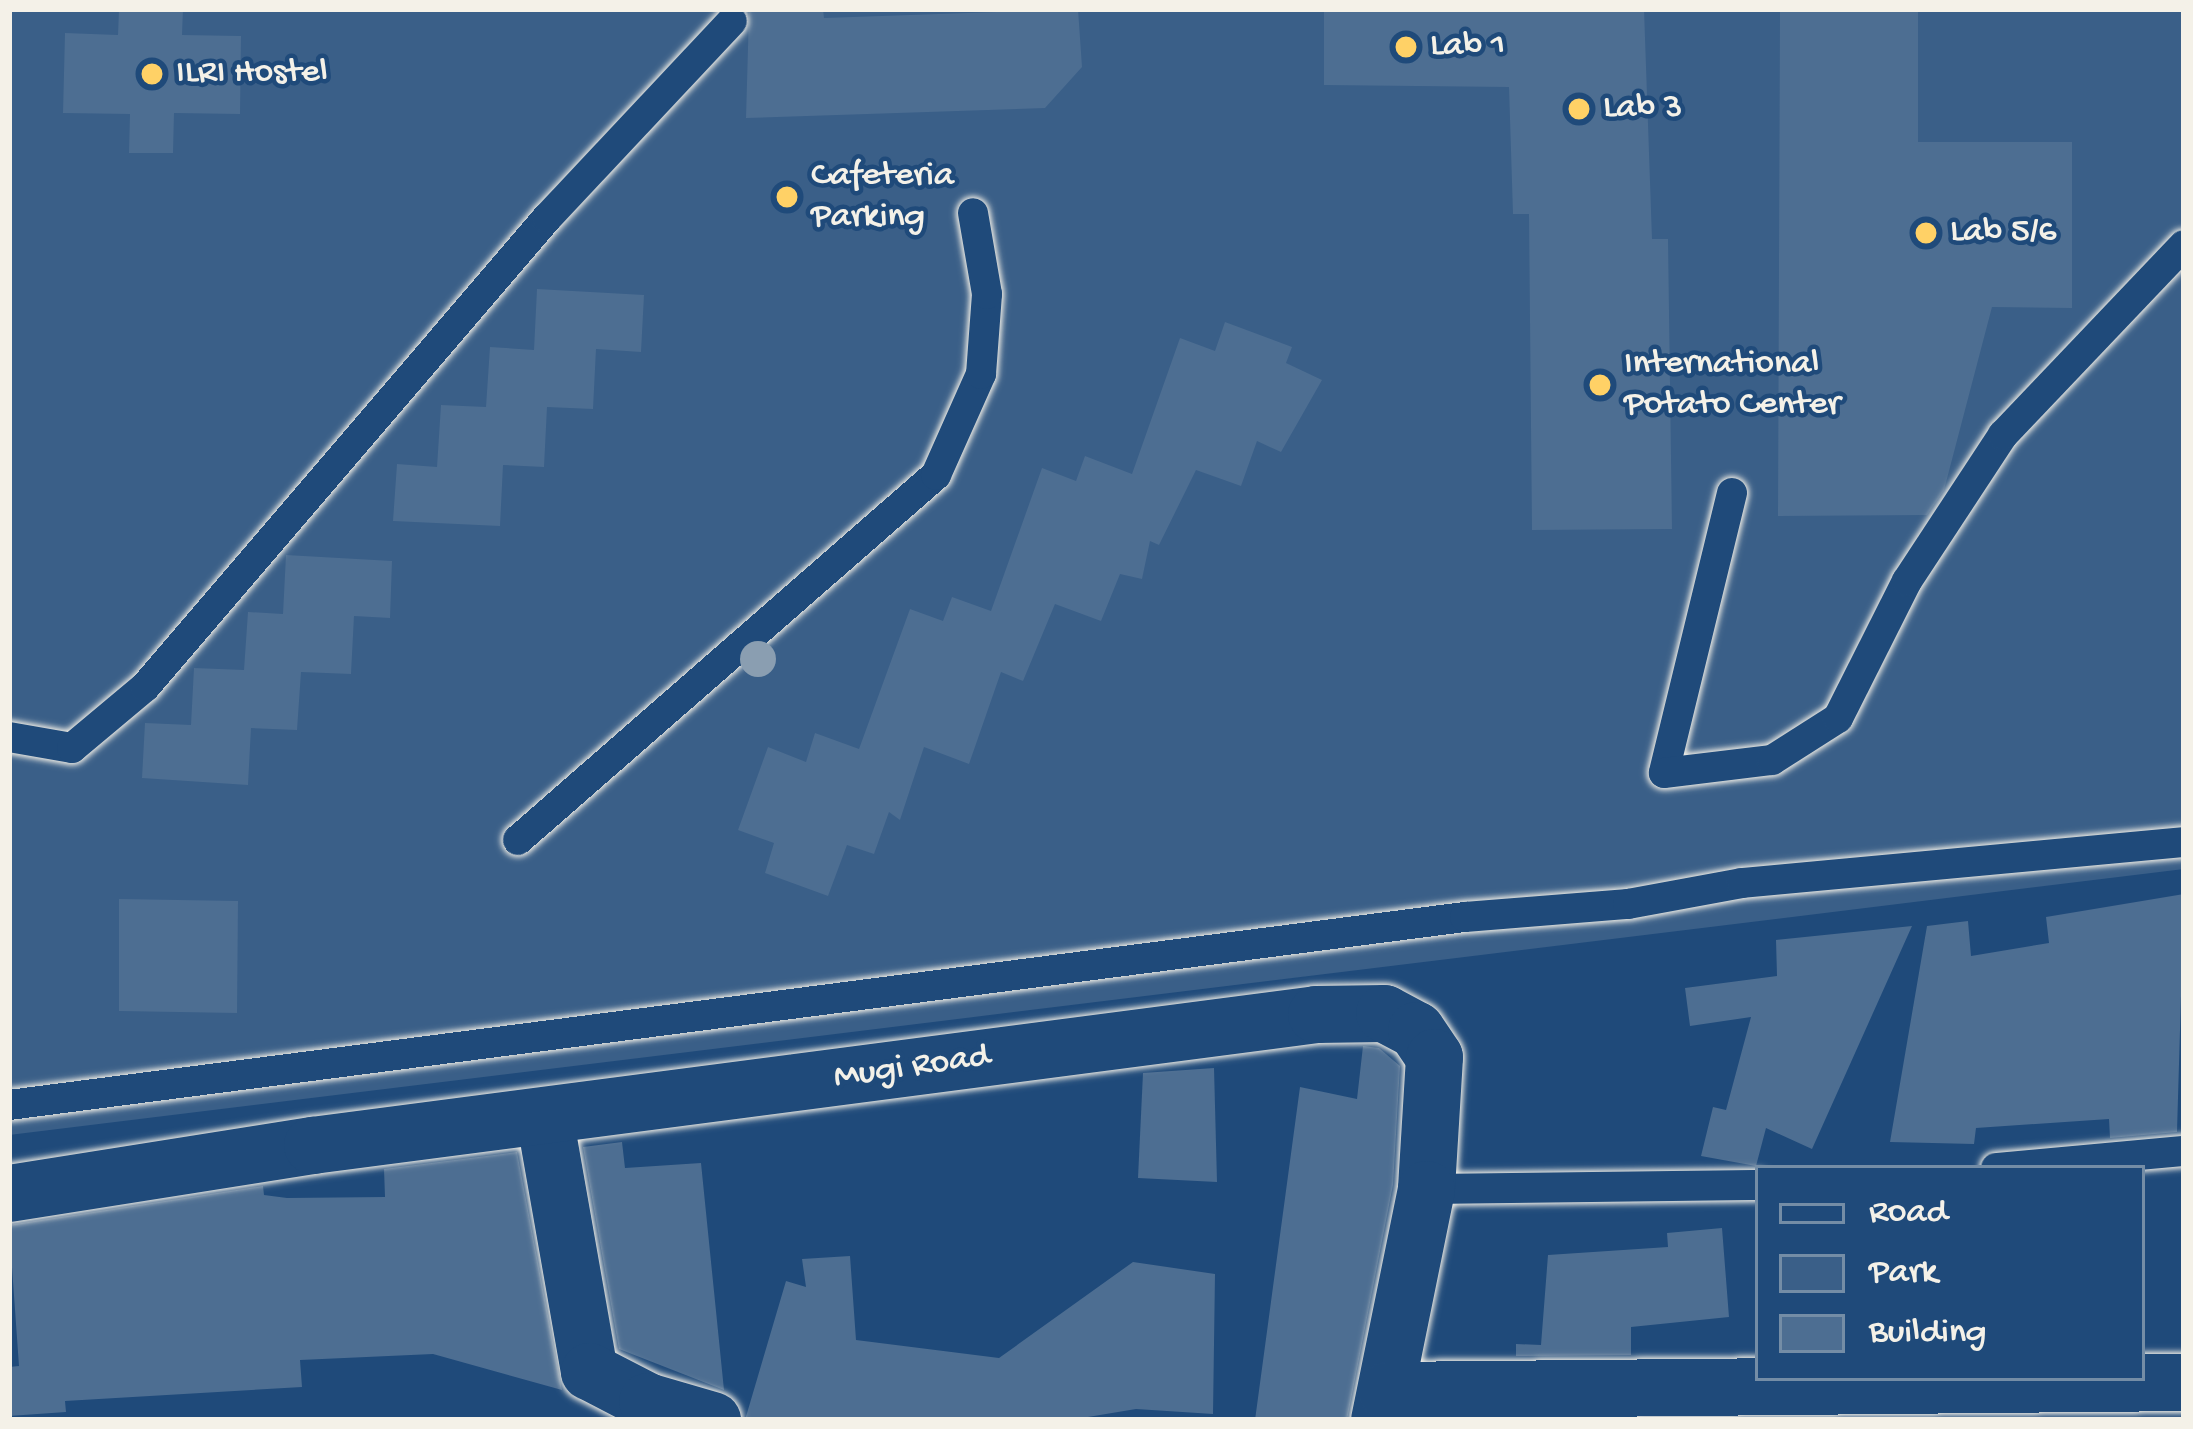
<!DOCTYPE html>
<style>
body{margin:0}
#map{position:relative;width:2193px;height:1429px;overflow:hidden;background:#1f4a7a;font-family:"Gochi Hand",sans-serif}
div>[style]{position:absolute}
.green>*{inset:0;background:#3a5f88}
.building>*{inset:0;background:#4d6e92}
.roads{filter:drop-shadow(0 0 3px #f4f1e8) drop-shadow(0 0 3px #f4f1e8)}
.lane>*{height:30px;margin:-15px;padding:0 15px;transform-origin:15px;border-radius:15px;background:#1f4a7a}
.street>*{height:57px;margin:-28.5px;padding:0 28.5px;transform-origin:28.5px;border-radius:28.5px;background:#1f4a7a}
.trees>*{width:36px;height:36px;margin:-18px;border-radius:50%;background:#8a9eb1}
.dots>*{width:33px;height:33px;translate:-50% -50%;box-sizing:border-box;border:6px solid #1f4a7a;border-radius:50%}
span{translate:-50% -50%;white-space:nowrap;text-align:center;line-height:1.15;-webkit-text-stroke:9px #1f4a7a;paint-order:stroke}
.poi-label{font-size:36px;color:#f4f1e8}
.left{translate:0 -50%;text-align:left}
.street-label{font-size:36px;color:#f4f1e8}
.frame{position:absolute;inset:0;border:12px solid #f4f1e8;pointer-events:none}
.legend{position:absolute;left:1755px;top:1165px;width:390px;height:216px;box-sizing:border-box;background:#1f4a7a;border:3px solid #748da6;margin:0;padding:15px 21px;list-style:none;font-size:36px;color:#f4f1e8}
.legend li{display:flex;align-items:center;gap:24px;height:60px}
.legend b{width:60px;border:3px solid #748da6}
</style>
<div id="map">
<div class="green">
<i style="clip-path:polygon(9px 9px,2184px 9px,2184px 869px,9px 1135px)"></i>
</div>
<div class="building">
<i style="clip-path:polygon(119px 9px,183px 9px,182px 35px,241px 36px,240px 114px,174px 113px,173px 153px,129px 153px,130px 114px,63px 113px,65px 33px,118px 35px)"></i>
<i style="clip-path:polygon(823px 9px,824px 18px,1078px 9px,1082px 67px,1045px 108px,746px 118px,749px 12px)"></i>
<i style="clip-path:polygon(1324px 9px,1644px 9px,1652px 239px,1668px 239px,1672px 529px,1532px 530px,1529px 214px,1513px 214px,1509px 87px,1324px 85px)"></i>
<i style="clip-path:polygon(1780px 9px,1918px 9px,1918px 142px,2072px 142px,2072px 308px,1992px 307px,1944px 490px,1927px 515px,1778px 516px)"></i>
<i style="clip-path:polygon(537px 289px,644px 295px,641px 352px,596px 349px,593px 409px,547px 407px,544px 467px,503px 465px,500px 526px,393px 521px,397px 464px,437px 467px,441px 405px,486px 407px,490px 347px,534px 350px)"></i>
<i style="clip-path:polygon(1225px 322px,1292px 347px,1286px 363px,1322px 380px,1281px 452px,1257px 441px,1241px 486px,1196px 470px,1159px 545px,1150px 541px,1142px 579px,1120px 574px,1101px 621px,1055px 604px,1023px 681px,1001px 672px,969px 764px,924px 747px,900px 820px,889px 812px,874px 854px,847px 845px,828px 896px,765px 873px,774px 843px,738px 830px,768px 747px,806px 762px,815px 733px,859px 749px,910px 609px,943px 621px,952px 597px,991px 611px,1042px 468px,1076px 481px,1085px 456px,1132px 474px,1180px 338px,1215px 351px)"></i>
<i style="clip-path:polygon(286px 555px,392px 561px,390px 618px,354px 616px,351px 674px,301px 672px,297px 730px,251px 728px,248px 785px,142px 778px,145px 723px,191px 725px,194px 668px,244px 670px,248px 612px,283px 614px)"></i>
<i style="clip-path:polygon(2184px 894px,2177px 1132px,2110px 1138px,2109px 1119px,1976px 1128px,1974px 1144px,1890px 1142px,1927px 926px,1968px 921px,1971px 956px,2049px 943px,2046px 917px)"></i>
<i style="clip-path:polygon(119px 899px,238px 901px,237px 1013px,119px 1011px)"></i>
<i style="clip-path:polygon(1912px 926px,1812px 1149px,1766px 1128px,1756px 1166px,1701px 1156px,1713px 1107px,1726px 1110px,1751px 1017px,1690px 1026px,1685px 988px,1777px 976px,1776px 940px)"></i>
<i style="clip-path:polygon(1363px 1046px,1379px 1048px,1400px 1066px,1393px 1185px,1347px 1420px,1255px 1420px,1300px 1087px,1357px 1099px)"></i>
<i style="clip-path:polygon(1214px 1068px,1217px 1182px,1138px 1178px,1143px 1073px)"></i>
<i style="clip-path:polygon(622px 1142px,625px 1168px,701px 1163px,724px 1390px,619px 1349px,583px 1147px)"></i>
<i style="clip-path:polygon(517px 1152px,562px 1390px,433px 1354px,300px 1360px,302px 1387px,65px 1401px,66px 1412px,9px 1416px,9px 1367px,19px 1366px,9px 1225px,263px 1186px,264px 1195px,287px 1198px,385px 1197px,384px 1169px)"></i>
<i style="clip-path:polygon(1722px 1228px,1729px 1317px,1631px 1327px,1631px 1355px,1516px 1356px,1516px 1344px,1541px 1345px,1548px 1255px,1668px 1247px,1667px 1233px)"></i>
<i style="clip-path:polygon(850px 1256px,856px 1340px,999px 1358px,1133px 1262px,1215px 1274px,1213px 1414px,1136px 1409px,1070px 1420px,745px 1420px,786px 1281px,806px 1287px,802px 1259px)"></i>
</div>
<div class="roads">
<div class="lane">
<i style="left:1732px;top:493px;width:288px;rotate:103.7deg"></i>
<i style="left:1664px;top:773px;width:109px;rotate:-6.9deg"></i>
<i style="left:1772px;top:760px;width:78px;rotate:-32.5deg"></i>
<i style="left:1838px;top:718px;width:153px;rotate:-63.3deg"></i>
<i style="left:1907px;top:581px;width:175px;rotate:-56.7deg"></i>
<i style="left:2003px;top:435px;width:262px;rotate:-46.4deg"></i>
<i style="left:9px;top:737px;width:64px;rotate:9.9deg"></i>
<i style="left:72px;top:748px;width:95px;rotate:-39.9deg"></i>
<i style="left:145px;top:687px;width:618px;rotate:-49.4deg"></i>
<i style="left:547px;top:218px;width:270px;rotate:-46.8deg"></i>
<i style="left:518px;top:840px;width:555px;rotate:-41.13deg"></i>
<i style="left:936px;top:475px;width:111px;rotate:-66deg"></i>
<i style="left:981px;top:374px;width:80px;rotate:-85.7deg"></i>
<i style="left:987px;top:294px;width:82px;rotate:-99.8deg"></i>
<i style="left:9px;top:1105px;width:1468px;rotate:-7.36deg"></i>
<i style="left:1465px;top:917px;width:164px;rotate:-4.6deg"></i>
<i style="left:1628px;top:904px;width:116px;rotate:-10.4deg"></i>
<i style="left:1742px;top:883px;width:444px;rotate:-5.3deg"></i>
<i style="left:1996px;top:1168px;width:189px;rotate:-5.2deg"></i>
<i style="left:1426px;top:1189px;width:332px;rotate:-0.7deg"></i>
</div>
<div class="street">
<i style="left:544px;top:1116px;width:259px;rotate:80deg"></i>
<i style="left:589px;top:1371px;width:65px;rotate:27.3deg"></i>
<i style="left:647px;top:1401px;width:68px;rotate:16.3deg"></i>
<i style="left:9px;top:1193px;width:307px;rotate:-9deg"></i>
<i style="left:312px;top:1145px;width:1013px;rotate:-7.43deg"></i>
<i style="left:1316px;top:1014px;width:68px;rotate:-0.8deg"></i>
<i style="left:1384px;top:1013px;width:36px;rotate:28deg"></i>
<i style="left:1416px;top:1030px;width:32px;rotate:56deg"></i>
<i style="left:1434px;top:1057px;width:132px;rotate:93.5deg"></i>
<i style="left:1426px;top:1189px;width:236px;rotate:101.5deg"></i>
<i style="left:1386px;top:1390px;width:798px;rotate:-0.57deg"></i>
</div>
</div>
<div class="trees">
<i style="left:758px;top:659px"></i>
</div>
<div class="dots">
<i style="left:1406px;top:47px;background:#ffd166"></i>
<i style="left:152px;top:74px;background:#ffd166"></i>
<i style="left:1579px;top:109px;background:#ffd166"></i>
<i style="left:787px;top:197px;background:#ffd166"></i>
<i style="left:1926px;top:233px;background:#ffd166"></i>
<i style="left:1600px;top:385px;background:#ffd166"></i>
</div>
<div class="poi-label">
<span class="left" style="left:1430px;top:47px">Lab 1</span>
<span class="left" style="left:176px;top:74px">ILRI Hostel</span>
<span class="left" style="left:1603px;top:109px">Lab 3</span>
<span class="left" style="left:811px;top:197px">Cafeteria<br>Parking</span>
<span class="left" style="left:1950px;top:233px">Lab 5/6</span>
<span class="left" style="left:1624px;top:385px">International<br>Potato Center</span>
</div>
<div class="street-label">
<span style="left:912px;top:1068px;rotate:-8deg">Mugi Road</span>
</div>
<div class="frame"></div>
<ul class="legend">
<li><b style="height:15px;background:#1f4a7a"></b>Road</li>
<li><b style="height:33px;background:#3a5f88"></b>Park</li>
<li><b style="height:33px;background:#4d6e92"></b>Building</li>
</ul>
</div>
